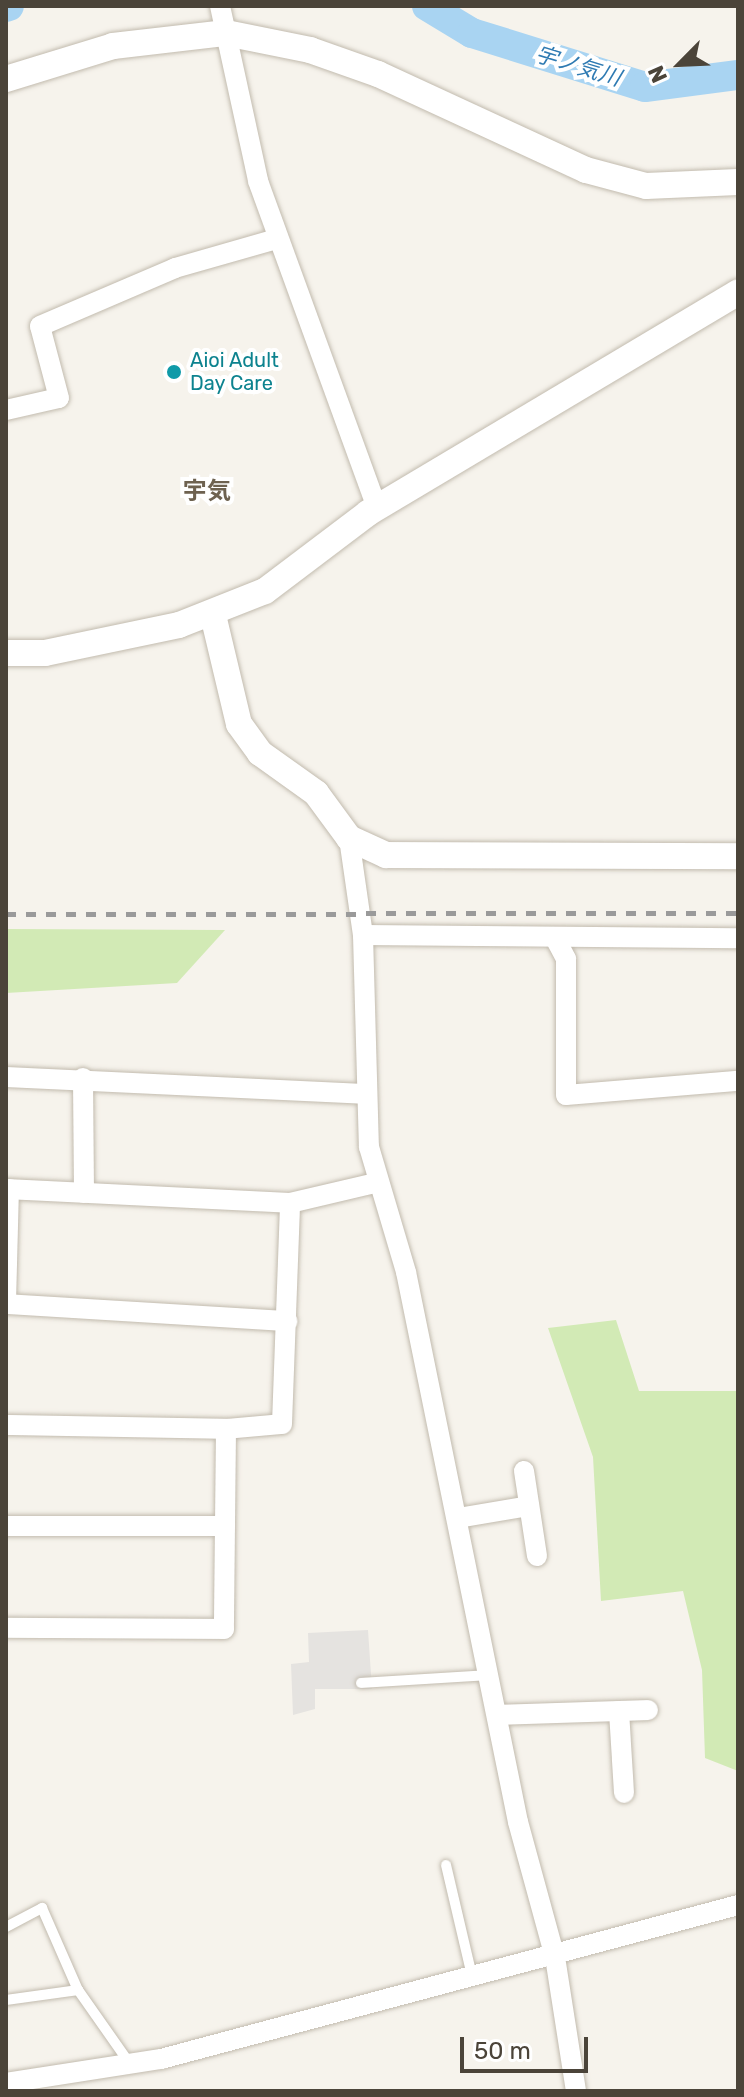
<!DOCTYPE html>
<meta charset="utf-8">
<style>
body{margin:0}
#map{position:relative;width:744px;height:2097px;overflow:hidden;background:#f6f3ec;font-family:Rubik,"Noto Sans JP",sans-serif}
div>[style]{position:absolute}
.green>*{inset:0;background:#d2eab5}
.parking>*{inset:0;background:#e5e3e0}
.river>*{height:30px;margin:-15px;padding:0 15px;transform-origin:15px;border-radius:15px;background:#a9d4f2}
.roads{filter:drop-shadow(0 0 2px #c2bbae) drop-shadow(0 0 2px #c2bbae)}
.service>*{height:10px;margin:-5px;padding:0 5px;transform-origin:5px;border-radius:5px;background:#fff}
.minor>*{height:20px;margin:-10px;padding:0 10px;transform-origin:10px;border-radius:10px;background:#fff}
.tertiary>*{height:26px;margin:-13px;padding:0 13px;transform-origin:13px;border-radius:13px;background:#fff}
.rail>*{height:5px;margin-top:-2.5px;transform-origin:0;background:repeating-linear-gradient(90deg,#9a9a9a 0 10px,transparent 0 20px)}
.dots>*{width:22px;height:22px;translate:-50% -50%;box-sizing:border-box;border:4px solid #fff;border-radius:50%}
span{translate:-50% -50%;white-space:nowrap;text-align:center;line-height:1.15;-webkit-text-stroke:8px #fff;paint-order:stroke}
.culture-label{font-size:20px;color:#0d838f}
.left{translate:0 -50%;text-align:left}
.water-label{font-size:22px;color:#2e7ab2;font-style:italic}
.quarter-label{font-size:24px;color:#6e6250;font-weight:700}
.frame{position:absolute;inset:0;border:8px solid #4b4439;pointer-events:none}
.north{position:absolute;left:640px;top:24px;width:80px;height:80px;-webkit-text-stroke:6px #fff;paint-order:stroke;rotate:246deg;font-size:22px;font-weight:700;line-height:32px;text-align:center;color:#4b4439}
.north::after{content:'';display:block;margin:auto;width:28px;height:36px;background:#4b4439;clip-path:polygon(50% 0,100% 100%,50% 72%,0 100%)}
.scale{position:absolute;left:460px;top:2037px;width:128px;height:36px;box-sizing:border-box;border:4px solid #4b4439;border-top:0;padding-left:10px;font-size:24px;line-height:28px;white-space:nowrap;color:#4b4439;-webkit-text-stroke:6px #fff;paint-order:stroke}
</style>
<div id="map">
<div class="green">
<i style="clip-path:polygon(6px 929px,225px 930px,177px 983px,6px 993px)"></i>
<i style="clip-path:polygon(616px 1320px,639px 1391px,738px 1391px,738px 1771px,705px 1758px,702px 1670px,683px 1591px,601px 1601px,593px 1457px,548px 1328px)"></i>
</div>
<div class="parking">
<i style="clip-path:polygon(368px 1630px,372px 1689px,315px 1689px,315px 1709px,293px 1715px,291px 1664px,309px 1662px,308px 1633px)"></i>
</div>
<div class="river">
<i style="left:427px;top:6px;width:52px;rotate:31deg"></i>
<i style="left:472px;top:33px;width:181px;rotate:17.3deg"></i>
<i style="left:645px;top:87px;width:94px;rotate:-7.4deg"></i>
<i style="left:6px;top:7px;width:3px;rotate:-18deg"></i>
</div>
<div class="roads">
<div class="service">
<i style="left:361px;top:1683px;width:128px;rotate:-3.6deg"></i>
<i style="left:446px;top:1865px;width:114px;rotate:76.8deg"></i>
<i style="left:6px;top:1927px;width:41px;rotate:-27.8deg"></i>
<i style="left:42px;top:1908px;width:90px;rotate:66.3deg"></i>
<i style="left:78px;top:1990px;width:90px;rotate:54.9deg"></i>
<i style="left:6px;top:2000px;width:73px;rotate:-7.9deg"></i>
</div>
<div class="minor">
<i style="left:220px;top:6px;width:179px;rotate:77.7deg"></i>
<i style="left:258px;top:181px;width:348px;rotate:70deg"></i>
<i style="left:6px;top:410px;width:54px;rotate:-12.8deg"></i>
<i style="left:59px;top:398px;width:74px;rotate:-104.8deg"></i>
<i style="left:40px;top:326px;width:147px;rotate:-23.2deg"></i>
<i style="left:175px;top:268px;width:106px;rotate:-15.9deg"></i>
<i style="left:349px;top:838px;width:98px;rotate:81.8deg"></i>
<i style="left:363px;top:935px;width:212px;rotate:88.4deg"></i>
<i style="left:369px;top:1147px;width:130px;rotate:73.5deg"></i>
<i style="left:406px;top:1272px;width:561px;rotate:78.49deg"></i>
<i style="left:518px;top:1822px;width:140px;rotate:74.7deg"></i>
<i style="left:555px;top:1957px;width:136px;rotate:81.1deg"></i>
<i style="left:363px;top:935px;width:375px;rotate:0.5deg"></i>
<i style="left:555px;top:938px;width:24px;rotate:62deg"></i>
<i style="left:566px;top:959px;width:136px;rotate:90deg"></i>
<i style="left:566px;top:1095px;width:173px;rotate:-4.7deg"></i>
<i style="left:6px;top:1077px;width:358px;rotate:2.7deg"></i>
<i style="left:83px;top:1078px;width:115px;rotate:89.5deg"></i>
<i style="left:6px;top:1189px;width:284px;rotate:2.8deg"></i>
<i style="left:290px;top:1203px;width:87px;rotate:-13.2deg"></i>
<i style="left:6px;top:1302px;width:113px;rotate:-88.5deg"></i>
<i style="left:6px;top:1304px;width:282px;rotate:3.5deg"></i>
<i style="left:6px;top:1425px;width:220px;rotate:1deg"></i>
<i style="left:226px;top:1429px;width:200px;rotate:90.6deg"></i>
<i style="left:224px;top:1629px;width:218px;rotate:-179.7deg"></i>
<i style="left:226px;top:1429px;width:56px;rotate:-5.1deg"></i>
<i style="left:282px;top:1424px;width:221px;rotate:-87.9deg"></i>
<i style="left:524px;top:1471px;width:86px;rotate:81.3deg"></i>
<i style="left:458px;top:1518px;width:72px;rotate:-9.6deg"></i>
<i style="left:6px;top:1526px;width:219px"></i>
<i style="left:619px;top:1711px;width:82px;rotate:86.5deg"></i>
<i style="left:497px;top:1715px;width:151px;rotate:-1.9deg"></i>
<i style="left:6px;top:2083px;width:157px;rotate:-8.8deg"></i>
<i style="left:161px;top:2059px;width:597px;rotate:-14.94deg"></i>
</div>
<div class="tertiary">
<i style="left:6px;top:79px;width:112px;rotate:-17.1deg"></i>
<i style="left:113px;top:46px;width:114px;rotate:-6.6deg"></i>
<i style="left:226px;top:33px;width:86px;rotate:11.4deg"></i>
<i style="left:310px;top:50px;width:72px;rotate:19.4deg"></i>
<i style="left:378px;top:74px;width:229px;rotate:24.8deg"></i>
<i style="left:586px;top:170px;width:62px;rotate:14.9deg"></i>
<i style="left:646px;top:186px;width:92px;rotate:-2.5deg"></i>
<i style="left:213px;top:615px;width:112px;rotate:76.6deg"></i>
<i style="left:239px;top:724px;width:36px;rotate:54deg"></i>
<i style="left:260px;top:753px;width:69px;rotate:35.5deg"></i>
<i style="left:316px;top:793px;width:56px;rotate:53.7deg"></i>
<i style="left:349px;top:838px;width:41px;rotate:24.7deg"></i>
<i style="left:386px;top:855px;width:352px;rotate:0.2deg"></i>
<i style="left:6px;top:653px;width:39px"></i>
<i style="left:45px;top:653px;width:137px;rotate:-11.8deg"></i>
<i style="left:179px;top:625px;width:92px;rotate:-21.6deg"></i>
<i style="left:265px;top:591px;width:129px;rotate:-37.1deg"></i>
<i style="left:368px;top:513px;width:431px;rotate:-30.8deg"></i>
</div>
</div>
<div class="rail">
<i style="left:6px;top:914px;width:732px;rotate:-0.08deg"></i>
</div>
<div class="dots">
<i style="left:174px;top:372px;background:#0f9aa8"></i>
</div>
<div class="culture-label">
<span class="left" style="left:190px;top:372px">Aioi Adult<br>Day Care</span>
</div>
<div class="water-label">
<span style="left:578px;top:66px;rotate:17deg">宇ノ気川</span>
</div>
<div class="quarter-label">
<span style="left:207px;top:492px">宇気</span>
</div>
<div class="frame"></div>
<div class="north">N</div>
<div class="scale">50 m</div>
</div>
